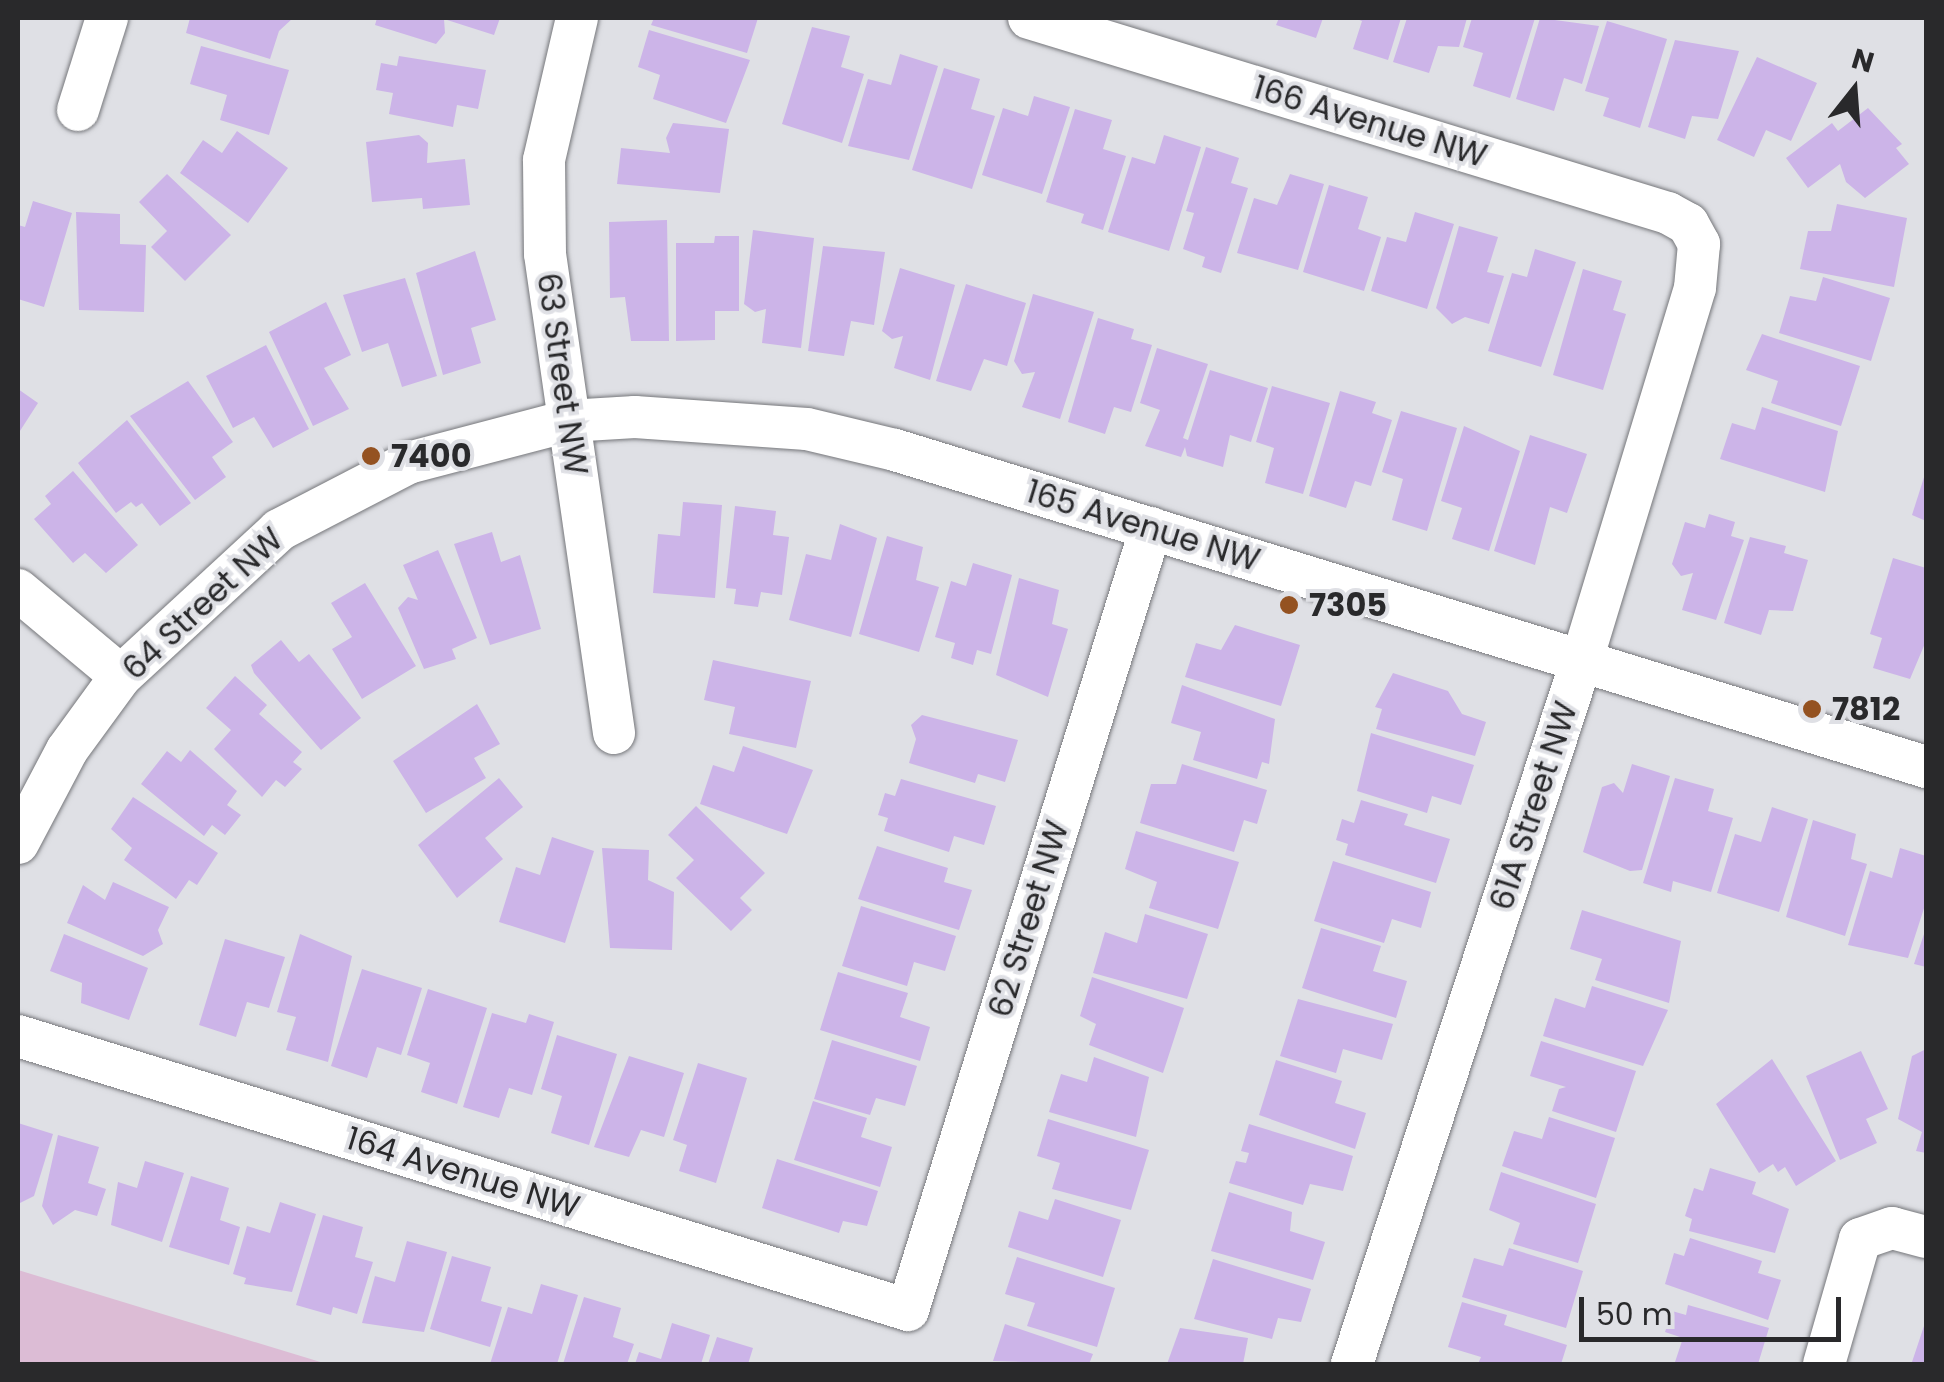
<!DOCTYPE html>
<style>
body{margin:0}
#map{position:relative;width:1944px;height:1382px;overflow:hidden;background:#dfe0e5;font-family:Poppins,sans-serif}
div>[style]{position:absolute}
.green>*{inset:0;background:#dcbcd5}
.building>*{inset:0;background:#ccb4e8}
.roads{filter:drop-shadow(0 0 2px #76777b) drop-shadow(0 0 2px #76777b)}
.minor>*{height:42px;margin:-21px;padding:0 21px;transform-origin:21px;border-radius:21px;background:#fff}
.dots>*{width:28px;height:28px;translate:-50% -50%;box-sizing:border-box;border:5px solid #dfe0e5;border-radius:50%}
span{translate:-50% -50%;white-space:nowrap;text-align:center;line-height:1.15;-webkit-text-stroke:8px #dfe0e5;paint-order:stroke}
.street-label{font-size:32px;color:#29292b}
.poi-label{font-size:32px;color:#29292b;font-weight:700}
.left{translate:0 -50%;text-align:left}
.frame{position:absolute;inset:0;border:20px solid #29292b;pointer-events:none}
.north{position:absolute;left:1804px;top:40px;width:100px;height:100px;-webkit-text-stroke:8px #dfe0e5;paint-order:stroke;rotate:17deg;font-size:28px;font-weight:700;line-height:40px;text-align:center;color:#29292b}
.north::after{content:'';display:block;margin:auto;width:35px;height:45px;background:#29292b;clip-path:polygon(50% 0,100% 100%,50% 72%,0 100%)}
.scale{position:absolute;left:1579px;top:1297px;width:262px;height:45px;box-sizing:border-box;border:5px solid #29292b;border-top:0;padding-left:12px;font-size:30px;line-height:35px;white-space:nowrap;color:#29292b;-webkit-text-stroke:8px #dfe0e5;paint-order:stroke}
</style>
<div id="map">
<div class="green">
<i style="clip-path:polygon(18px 1270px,327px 1364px,18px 1364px)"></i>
</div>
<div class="building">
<i style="clip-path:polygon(190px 18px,293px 18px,279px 31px,270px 59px,186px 33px)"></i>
<i style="clip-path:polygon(377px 18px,500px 18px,494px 35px,444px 19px,445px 33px,436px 44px,375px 25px)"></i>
<i style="clip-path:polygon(654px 18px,758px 18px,747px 53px,651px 25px)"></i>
<i style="clip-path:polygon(1279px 18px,1323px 18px,1316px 38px,1276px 25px)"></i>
<i style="clip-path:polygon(1354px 18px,1401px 18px,1388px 60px,1353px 49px,1362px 21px)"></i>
<i style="clip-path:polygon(1407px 18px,1467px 18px,1459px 47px,1438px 46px,1429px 73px,1393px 62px)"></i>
<i style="clip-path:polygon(1472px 18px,1535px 18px,1510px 98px,1473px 86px,1483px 53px,1463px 47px)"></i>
<i style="clip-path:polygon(1540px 18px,1599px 26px,1582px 84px,1564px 78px,1554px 111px,1516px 99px)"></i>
<i style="clip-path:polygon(1607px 21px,1667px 39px,1640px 128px,1603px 116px,1609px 98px,1585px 91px)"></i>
<i style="clip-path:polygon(812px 27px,850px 36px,841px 67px,864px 74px,842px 143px,782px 124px)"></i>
<i style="clip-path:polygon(649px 30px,750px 60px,726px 123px,653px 99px,660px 75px,638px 67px)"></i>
<i style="clip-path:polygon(1675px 40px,1739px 51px,1718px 119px,1692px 116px,1685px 139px,1648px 127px)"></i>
<i style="clip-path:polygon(201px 46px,289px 70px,269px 135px,220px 120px,227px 95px,190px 84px)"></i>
<i style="clip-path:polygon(900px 54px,938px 66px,909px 160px,848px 146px,868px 79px,891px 85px)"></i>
<i style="clip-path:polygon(399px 56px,486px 70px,478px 109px,457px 105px,453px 127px,389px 114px,393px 93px,376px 90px,381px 63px,397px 66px)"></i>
<i style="clip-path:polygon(1757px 57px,1817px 83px,1791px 141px,1766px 130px,1754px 157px,1717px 140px)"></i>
<i style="clip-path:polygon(944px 68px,980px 79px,971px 109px,995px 116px,972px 189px,912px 170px)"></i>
<i style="clip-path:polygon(1034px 96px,1070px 107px,1042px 194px,982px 175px,1003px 108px,1028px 116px)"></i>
<i style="clip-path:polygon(1868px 108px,1902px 144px,1896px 148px,1909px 164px,1865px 198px,1846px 182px,1840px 164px,1808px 188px,1786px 158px,1832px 123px,1838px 131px)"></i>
<i style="clip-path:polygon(1075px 109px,1112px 120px,1103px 149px,1126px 156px,1103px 230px,1081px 223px,1084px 214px,1046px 202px)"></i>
<i style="clip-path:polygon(673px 123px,729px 129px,720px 193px,617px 184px,621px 148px,670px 153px,666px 138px)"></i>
<i style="clip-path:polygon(237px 131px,288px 168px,248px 223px,180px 173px,203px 140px,222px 153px)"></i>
<i style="clip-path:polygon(419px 135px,428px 143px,427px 163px,465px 159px,470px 205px,423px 209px,422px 198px,372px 202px,366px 142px)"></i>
<i style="clip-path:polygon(1164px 135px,1201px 147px,1169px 251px,1108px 232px,1132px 157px,1155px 164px)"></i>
<i style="clip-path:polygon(1206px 147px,1239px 158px,1231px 183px,1248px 188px,1221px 273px,1202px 267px,1205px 257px,1183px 249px,1194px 213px,1186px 211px)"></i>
<i style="clip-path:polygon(167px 174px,231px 235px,185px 281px,151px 247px,167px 231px,139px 202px)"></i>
<i style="clip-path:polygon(1290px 174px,1324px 184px,1298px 270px,1237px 253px,1254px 198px,1277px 205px)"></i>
<i style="clip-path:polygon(1329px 185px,1368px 197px,1358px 229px,1381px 237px,1364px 291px,1303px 272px)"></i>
<i style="clip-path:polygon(33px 201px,72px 213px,44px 307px,18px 299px,18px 225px,25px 227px)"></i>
<i style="clip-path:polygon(1837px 204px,1907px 218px,1894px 287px,1800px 269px,1808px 231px,1831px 231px)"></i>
<i style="clip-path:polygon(76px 212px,120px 214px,120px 244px,146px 245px,144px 312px,79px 310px)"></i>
<i style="clip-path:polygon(1415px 212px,1454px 224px,1427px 309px,1371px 291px,1387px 237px,1406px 242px)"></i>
<i style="clip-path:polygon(667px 220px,669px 341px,631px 341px,625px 297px,610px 298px,609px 222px)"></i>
<i style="clip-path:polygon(1459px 226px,1498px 237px,1487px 272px,1504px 276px,1489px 324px,1465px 317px,1452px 324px,1436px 308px)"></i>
<i style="clip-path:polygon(753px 230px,814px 238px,801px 348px,762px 343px,766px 309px,755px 312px,744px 304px)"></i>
<i style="clip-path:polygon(715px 236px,739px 236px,739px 311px,715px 311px,715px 340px,676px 341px,676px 243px,714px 243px)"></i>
<i style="clip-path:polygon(823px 246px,885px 252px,874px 325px,851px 321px,844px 356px,808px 351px)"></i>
<i style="clip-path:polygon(1535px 249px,1576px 262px,1541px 367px,1488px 351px,1512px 273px,1527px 277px)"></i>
<i style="clip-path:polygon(475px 251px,496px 320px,471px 328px,481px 363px,443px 375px,416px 273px)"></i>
<i style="clip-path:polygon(900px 268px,955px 285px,930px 380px,894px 368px,903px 336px,892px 339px,882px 331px)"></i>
<i style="clip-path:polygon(1583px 269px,1622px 281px,1613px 310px,1626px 314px,1603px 390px,1553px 375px)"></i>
<i style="clip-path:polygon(1823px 277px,1890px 298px,1871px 361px,1779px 333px,1790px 296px,1816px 301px)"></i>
<i style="clip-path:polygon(405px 278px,437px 376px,402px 387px,388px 343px,362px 352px,343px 295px)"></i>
<i style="clip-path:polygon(966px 284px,1026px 303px,1007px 366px,984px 359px,971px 391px,936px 381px)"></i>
<i style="clip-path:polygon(1033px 294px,1094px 312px,1060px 419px,1022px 407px,1035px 372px,1022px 374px,1014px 361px)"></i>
<i style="clip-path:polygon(326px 302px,351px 355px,324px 368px,349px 409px,313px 426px,269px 332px)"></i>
<i style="clip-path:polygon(1098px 318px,1134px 329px,1131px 339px,1152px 345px,1131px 412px,1114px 407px,1105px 434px,1068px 422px)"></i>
<i style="clip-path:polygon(1762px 334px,1860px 366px,1841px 426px,1771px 403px,1778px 381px,1746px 370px)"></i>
<i style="clip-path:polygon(266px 345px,309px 429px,273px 448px,254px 417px,233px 428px,206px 376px)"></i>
<i style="clip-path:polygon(1157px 348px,1208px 364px,1183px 438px,1188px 440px,1210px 370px,1268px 388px,1251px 442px,1230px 435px,1223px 467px,1187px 456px,1185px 447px,1181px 457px,1145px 446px,1160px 410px,1140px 403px)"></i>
<i style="clip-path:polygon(188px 381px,233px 442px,212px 457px,226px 477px,195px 500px,130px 416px)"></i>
<i style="clip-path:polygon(1272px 386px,1330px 403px,1303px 494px,1265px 483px,1274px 448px,1256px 442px)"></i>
<i style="clip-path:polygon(18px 389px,38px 403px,18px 434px)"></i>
<i style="clip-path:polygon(1340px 391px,1376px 402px,1372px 413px,1392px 420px,1371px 486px,1355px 481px,1346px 508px,1309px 496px)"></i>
<i style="clip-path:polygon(1762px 407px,1838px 431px,1825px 492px,1720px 459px,1732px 423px,1755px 430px)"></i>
<i style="clip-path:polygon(1401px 411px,1457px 428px,1427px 531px,1392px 520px,1403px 479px,1382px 472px)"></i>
<i style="clip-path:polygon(127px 420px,191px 503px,160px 526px,142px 503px,136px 507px,131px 502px,116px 513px,78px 463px)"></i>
<i style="clip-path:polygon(1464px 426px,1520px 451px,1489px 551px,1452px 539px,1462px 508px,1441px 501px)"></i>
<i style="clip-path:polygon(1530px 435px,1587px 454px,1567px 513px,1550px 507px,1535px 565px,1494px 551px)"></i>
<i style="clip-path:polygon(73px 471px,138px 545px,106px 573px,85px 553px,73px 563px,34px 519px,51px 504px,45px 496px)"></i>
<i style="clip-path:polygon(1926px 471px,1926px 521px,1912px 515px)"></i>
<i style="clip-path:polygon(683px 502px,722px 505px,715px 598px,653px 593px,658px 534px,680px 536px)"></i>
<i style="clip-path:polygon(735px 506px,776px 511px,773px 535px,789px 537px,782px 595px,761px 592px,758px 607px,734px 604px,736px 589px,726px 588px)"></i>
<i style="clip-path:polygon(1709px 514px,1735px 522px,1731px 536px,1744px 540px,1716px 620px,1682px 610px,1693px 573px,1681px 576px,1672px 564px,1685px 522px,1705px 528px)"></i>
<i style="clip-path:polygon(840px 524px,877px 538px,851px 637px,789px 620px,806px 554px,831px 560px)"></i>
<i style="clip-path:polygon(492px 532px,501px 562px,520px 555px,541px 629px,490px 645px,454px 544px)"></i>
<i style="clip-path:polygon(887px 536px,923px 547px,916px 580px,939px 587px,919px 652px,859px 634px)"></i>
<i style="clip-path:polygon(1750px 537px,1786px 546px,1784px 553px,1808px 560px,1793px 611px,1769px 610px,1761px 635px,1724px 623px)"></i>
<i style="clip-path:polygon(438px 550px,477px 638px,452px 649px,456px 659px,424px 669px,398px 608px,408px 597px,418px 600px,403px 565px)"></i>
<i style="clip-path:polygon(1893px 558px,1926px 568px,1926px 641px,1910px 679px,1873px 668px,1882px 638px,1870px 634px)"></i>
<i style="clip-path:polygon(973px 563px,1012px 575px,991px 654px,977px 650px,973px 665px,951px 658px,955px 643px,935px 637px,951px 581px,966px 586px)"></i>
<i style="clip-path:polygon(1019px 578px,1059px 590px,1052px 624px,1068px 629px,1048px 697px,996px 675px)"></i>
<i style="clip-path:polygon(365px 583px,416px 666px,362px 699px,332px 649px,352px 637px,331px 603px)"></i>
<i style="clip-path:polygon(1235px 625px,1300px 645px,1281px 706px,1185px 677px,1196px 643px,1221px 650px)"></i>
<i style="clip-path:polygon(281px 640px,299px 662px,309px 654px,361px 718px,321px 750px,254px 673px,251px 665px)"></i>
<i style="clip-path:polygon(713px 660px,811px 681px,796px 748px,729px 734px,735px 707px,704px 700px)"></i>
<i style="clip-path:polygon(1393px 673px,1448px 691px,1462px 714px,1486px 722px,1475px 756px,1376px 729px,1382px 709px,1375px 707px)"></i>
<i style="clip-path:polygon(235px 676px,267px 705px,259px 714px,302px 752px,293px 762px,302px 769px,285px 787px,276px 780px,262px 797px,214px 749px,231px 730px,206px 708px)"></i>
<i style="clip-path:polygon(1182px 685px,1275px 719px,1269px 764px,1262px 762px,1257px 779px,1193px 760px,1201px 732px,1171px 723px)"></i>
<i style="clip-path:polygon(477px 704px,500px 744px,474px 758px,486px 778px,426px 813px,393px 761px)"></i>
<i style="clip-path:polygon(922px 715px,1018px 740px,1005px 782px,978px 774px,975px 783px,909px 763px,916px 739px,911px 725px)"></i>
<i style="clip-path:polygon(1371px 733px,1474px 765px,1461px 805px,1432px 796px,1427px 813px,1357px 791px)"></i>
<i style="clip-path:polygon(743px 746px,813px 770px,787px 834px,700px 804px,713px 765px,734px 772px)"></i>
<i style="clip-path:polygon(190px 750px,237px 791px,227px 805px,241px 815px,225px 835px,212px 825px,204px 836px,141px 784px,167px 751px,181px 762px)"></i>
<i style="clip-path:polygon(1182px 764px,1267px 790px,1257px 824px,1244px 820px,1234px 852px,1140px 823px,1151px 784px,1176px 784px)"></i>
<i style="clip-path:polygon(1632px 764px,1670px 776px,1642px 870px,1630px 871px,1583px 852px,1602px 787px,1614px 783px,1623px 793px)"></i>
<i style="clip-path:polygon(499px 778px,523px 807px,485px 838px,503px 859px,457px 898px,418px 845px)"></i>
<i style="clip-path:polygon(1675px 778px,1714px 789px,1708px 811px,1733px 818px,1711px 892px,1673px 881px,1671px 892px,1643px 883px)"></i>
<i style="clip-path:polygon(901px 779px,996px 806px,984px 845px,954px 836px,949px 852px,884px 831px,888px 818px,878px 815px,885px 793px,895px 796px)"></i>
<i style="clip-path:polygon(133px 797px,218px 853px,197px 885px,189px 880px,176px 899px,124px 860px,132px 848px,111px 829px)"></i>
<i style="clip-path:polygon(1361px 800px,1408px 814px,1404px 825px,1450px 839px,1436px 883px,1345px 855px,1348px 844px,1336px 840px,1342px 819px,1354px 823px)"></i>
<i style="clip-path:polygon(696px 806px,765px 873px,740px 898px,752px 910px,731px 931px,676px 878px,694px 860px,668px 835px)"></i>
<i style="clip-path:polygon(1772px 807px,1808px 819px,1779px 912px,1717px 893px,1735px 834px,1761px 842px)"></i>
<i style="clip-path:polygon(1813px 820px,1856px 834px,1851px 859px,1867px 864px,1845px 936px,1786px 917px)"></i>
<i style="clip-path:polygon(1136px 831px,1239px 862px,1218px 929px,1149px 908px,1157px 882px,1125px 869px)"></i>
<i style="clip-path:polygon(552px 837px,594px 851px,565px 943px,499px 922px,516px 867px,540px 875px)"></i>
<i style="clip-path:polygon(877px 846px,948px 868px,944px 882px,972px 890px,959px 930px,858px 899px)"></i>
<i style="clip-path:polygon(602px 848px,649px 850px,648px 880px,674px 892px,672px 950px,610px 948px)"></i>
<i style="clip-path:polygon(1900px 848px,1926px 856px,1926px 902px,1908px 958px,1848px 945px,1870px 871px,1892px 878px)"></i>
<i style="clip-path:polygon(1333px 861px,1431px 892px,1421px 928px,1392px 919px,1384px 943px,1314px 921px)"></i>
<i style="clip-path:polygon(113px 882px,169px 907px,158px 930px,163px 944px,143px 956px,67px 923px,83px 885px,105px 900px)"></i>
<i style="clip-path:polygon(861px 906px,956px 936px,945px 971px,914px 962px,907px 986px,842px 966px)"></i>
<i style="clip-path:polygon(1582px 910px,1681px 941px,1669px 1003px,1595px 980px,1602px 959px,1570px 949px)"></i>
<i style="clip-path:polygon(1145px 914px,1208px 934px,1187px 999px,1093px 973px,1105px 932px,1137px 943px)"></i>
<i style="clip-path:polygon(1321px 928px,1381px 946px,1373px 971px,1407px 981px,1396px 1018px,1302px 988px)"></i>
<i style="clip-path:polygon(1926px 928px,1926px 967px,1914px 964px)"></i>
<i style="clip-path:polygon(64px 934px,148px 968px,129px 1020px,81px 1003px,82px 983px,50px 971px)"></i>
<i style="clip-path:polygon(300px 934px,352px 956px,328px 1062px,286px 1050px,296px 1017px,277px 1012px)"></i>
<i style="clip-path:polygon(225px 939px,285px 957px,269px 1008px,247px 1002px,236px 1037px,199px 1025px)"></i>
<i style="clip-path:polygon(362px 969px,422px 988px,401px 1055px,377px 1047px,367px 1078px,331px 1066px)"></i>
<i style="clip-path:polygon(838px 972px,908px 993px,900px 1017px,930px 1027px,920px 1061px,820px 1030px)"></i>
<i style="clip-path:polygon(1092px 977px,1184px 1008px,1163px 1073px,1089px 1045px,1096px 1024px,1080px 1016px)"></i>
<i style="clip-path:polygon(1592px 986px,1668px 1010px,1643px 1066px,1543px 1036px,1555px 998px,1585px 1008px)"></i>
<i style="clip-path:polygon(428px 989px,487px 1008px,457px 1104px,421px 1092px,430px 1063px,407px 1055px)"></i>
<i style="clip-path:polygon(1298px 999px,1393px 1024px,1382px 1060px,1343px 1049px,1336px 1073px,1280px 1056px)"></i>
<i style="clip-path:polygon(492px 1013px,526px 1023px,529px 1014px,554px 1022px,532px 1095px,509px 1088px,499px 1118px,463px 1107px)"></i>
<i style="clip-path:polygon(557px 1035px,617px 1054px,589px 1145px,551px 1133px,562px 1096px,541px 1089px)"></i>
<i style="clip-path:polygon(832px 1040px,917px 1066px,905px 1106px,876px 1098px,870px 1115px,814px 1099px)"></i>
<i style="clip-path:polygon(1541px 1041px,1636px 1071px,1616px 1132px,1552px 1111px,1559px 1089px,1566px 1087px,1530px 1076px)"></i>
<i style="clip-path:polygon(1926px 1049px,1926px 1153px,1916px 1151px,1922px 1132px,1898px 1119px,1912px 1056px)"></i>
<i style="clip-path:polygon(1861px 1051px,1888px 1109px,1866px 1119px,1877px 1143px,1840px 1160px,1806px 1076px)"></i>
<i style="clip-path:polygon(629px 1056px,684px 1073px,664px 1137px,641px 1130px,629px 1157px,594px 1147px)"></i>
<i style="clip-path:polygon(1094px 1057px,1149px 1077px,1136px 1137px,1049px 1112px,1061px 1074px,1087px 1082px)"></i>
<i style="clip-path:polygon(1772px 1059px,1836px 1161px,1796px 1186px,1785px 1167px,1778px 1172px,1773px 1164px,1759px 1173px,1716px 1104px)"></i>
<i style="clip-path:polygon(1276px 1060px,1342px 1081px,1335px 1103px,1366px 1113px,1355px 1149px,1259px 1115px)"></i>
<i style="clip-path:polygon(698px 1063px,747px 1078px,716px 1183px,679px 1171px,687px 1145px,673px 1140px)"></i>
<i style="clip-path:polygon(813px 1101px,867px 1118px,861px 1137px,892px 1147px,880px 1187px,794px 1160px)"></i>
<i style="clip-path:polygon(1549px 1117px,1615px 1138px,1596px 1198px,1502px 1166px,1514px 1131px,1542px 1139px)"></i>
<i style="clip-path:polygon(1048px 1119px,1149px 1150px,1131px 1210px,1052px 1189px,1060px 1163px,1037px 1156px)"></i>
<i style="clip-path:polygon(18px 1123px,53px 1134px,34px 1196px,18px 1204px)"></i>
<i style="clip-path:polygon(1249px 1124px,1353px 1156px,1343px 1191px,1310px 1184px,1303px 1205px,1229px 1183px,1236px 1161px,1246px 1163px,1249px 1153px,1241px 1151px)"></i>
<i style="clip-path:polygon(58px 1135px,99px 1147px,88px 1183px,106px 1189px,97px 1216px,75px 1210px,53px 1225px,42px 1206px)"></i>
<i style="clip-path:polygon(777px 1159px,878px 1191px,867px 1226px,843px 1221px,839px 1233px,762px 1208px)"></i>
<i style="clip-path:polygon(145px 1161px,184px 1173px,162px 1242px,111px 1225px,118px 1182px,137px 1188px)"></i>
<i style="clip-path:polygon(1710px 1168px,1756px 1182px,1752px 1194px,1789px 1209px,1775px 1253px,1689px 1231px,1692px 1219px,1685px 1216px,1694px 1188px,1703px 1191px)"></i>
<i style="clip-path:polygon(1501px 1172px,1596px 1204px,1578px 1263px,1513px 1244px,1520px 1223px,1489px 1210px)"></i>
<i style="clip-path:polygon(191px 1176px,229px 1188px,220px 1220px,240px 1227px,229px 1265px,169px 1247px)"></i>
<i style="clip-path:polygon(1229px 1192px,1292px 1212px,1290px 1231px,1325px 1242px,1313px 1280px,1211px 1251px)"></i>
<i style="clip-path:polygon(1055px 1199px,1121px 1220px,1103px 1277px,1008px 1247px,1019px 1211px,1048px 1220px)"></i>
<i style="clip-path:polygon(280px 1202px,316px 1214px,292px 1292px,244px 1284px,246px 1278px,233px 1274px,247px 1226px,270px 1233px)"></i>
<i style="clip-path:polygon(323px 1215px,363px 1227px,355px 1257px,373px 1262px,357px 1314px,333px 1307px,331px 1315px,296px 1305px)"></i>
<i style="clip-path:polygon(1690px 1238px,1762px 1261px,1758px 1273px,1781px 1280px,1768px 1320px,1665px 1284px,1674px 1253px,1684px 1256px)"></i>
<i style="clip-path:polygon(407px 1241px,447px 1252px,424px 1332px,362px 1323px,375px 1276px,395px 1282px)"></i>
<i style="clip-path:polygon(1509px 1248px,1583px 1271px,1566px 1328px,1462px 1297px,1474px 1258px,1503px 1266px)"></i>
<i style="clip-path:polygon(452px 1256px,491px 1267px,481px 1301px,502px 1307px,490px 1347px,430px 1329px)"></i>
<i style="clip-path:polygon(1017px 1257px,1115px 1288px,1097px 1347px,1027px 1326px,1035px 1303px,1005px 1294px)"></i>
<i style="clip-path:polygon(1213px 1259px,1311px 1289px,1301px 1322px,1278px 1318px,1272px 1339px,1194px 1319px)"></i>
<i style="clip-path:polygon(541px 1284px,578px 1295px,557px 1364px,490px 1364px,508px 1307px,532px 1314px)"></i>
<i style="clip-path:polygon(584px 1297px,621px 1308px,613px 1337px,634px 1344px,627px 1364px,563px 1364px)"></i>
<i style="clip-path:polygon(1462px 1302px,1507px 1315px,1504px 1325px,1567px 1345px,1561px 1364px,1478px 1364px,1481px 1357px,1448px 1347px)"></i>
<i style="clip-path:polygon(1688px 1305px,1769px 1328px,1758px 1364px,1675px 1362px,1683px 1338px,1665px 1332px,1672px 1311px,1686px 1315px)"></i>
<i style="clip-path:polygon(1926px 1320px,1926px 1364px,1920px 1364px,1912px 1362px)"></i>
<i style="clip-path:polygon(672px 1323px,710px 1335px,701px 1364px,635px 1364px,639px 1352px,661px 1359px)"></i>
<i style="clip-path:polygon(1005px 1324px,1093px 1354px,1089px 1364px,993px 1361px)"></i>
<i style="clip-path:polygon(1180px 1328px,1248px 1338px,1243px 1364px,1167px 1364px)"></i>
<i style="clip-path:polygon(717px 1337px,753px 1348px,748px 1364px,708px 1364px)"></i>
</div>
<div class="roads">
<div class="minor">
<i style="left:577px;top:18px;width:146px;rotate:103.1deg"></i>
<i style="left:544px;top:160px;width:94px;rotate:89.4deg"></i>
<i style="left:545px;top:254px;width:484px;rotate:81.8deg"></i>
<i style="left:1029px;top:18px;width:668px;rotate:16.97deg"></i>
<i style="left:1668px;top:213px;width:23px;rotate:29deg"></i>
<i style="left:1688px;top:224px;width:23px;rotate:61deg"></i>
<i style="left:1699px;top:244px;width:44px;rotate:95.2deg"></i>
<i style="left:1695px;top:288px;width:388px;rotate:106.9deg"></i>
<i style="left:1582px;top:659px;width:742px;rotate:108.07deg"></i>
<i style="left:78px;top:110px;width:96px;rotate:-72.5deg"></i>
<i style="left:18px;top:590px;width:134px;rotate:39.9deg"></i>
<i style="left:18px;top:843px;width:105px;rotate:-62.2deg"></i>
<i style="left:67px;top:750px;width:92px;rotate:-53.9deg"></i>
<i style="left:121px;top:676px;width:215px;rotate:-42.7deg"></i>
<i style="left:279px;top:530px;width:145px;rotate:-27.4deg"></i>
<i style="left:408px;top:463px;width:165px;rotate:-14.7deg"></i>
<i style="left:568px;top:421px;width:67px;rotate:-3.4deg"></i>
<i style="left:635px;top:417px;width:172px;rotate:4deg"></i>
<i style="left:807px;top:429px;width:90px;rotate:13.4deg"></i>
<i style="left:895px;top:450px;width:1079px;rotate:17.09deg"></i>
<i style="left:18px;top:1036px;width:931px;rotate:17.11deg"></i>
<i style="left:908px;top:1310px;width:819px;rotate:-72.74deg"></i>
<i style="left:1824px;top:1364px;width:130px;rotate:-73.9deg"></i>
<i style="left:1860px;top:1239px;width:34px;rotate:-19deg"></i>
<i style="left:1892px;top:1228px;width:35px;rotate:15deg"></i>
</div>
</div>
<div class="dots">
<i style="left:371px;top:456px;background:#945221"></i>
<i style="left:1289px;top:605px;background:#945221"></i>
<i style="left:1812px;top:709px;background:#945221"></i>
</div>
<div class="street-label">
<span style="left:1370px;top:122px;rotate:17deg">166 Avenue NW</span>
<span style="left:562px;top:374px;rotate:82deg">63 Street NW</span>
<span style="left:1143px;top:526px;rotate:17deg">165 Avenue NW</span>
<span style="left:203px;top:604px;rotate:-43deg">64 Street NW</span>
<span style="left:1534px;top:806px;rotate:-72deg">61A Street NW</span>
<span style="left:1029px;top:919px;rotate:-73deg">62 Street NW</span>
<span style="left:463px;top:1173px;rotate:17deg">164 Avenue NW</span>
</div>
<div class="poi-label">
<span class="left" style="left:391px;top:456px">7400</span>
<span class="left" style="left:1309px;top:605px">7305</span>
<span class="left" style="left:1832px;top:709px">7812</span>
</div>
<div class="frame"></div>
<div class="north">N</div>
<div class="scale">50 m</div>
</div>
